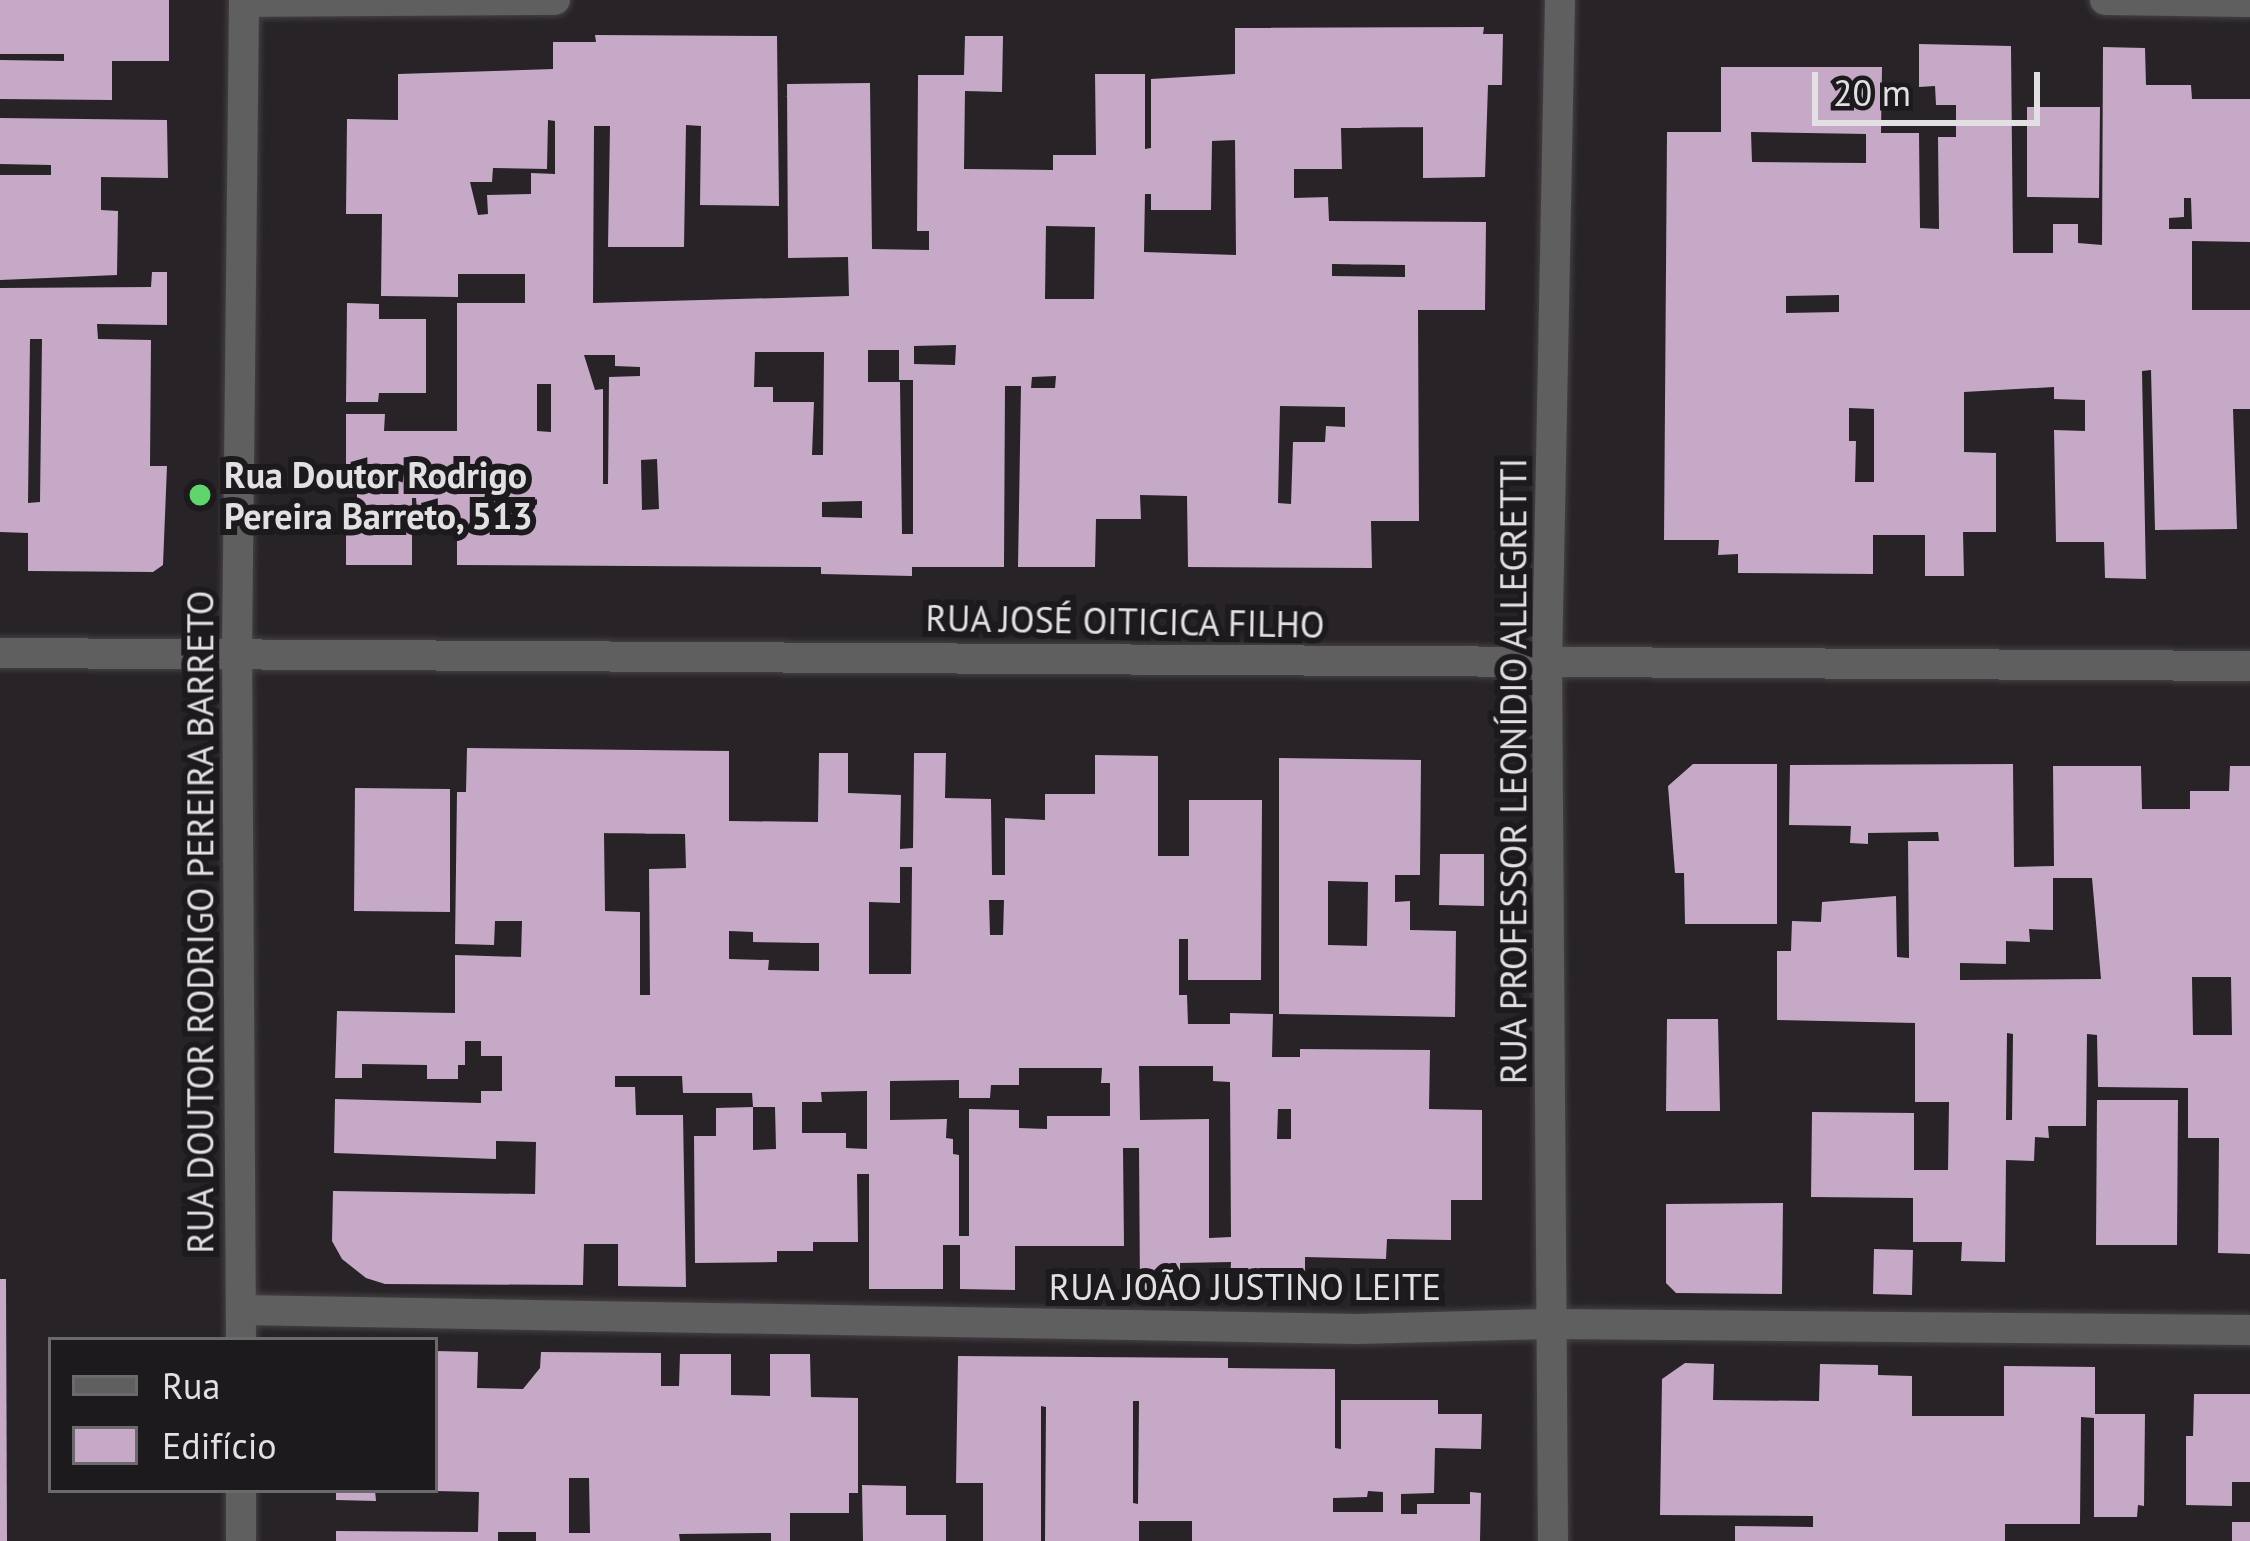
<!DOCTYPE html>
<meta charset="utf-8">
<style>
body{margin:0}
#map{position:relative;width:2250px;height:1541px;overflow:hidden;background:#272327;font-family:"PT Sans",sans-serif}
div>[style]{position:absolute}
.building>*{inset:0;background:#c5a9c6}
.roads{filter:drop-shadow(0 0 3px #454145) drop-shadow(0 0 3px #454145)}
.street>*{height:30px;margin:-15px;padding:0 15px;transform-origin:15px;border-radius:15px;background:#605f60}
.dots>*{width:33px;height:33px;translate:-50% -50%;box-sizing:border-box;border:6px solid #1d1a1d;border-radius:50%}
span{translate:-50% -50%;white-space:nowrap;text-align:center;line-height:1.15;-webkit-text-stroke:12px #1d1a1d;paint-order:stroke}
.poi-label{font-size:36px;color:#e2e0e2;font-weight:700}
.left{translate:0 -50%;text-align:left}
.street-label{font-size:36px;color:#e2e0e2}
.legend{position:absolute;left:48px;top:1337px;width:390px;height:156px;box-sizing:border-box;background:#1d1a1d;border:3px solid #6c696c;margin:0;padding:15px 21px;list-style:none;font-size:36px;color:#e2e0e2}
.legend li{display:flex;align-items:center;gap:24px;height:60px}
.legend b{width:60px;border:3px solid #6c696c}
.scale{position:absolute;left:1812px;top:72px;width:228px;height:54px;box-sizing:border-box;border:6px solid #e2e0e2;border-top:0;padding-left:15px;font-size:36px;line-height:42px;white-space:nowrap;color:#e2e0e2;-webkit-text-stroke:9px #1d1a1d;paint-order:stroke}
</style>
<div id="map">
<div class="building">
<i style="clip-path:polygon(0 0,169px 0,169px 61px,112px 61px,112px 100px,0 99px,0 60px,64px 61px,64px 54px,0 54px)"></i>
<i style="clip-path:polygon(evenodd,1484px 27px,1483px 34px,1503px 34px,1502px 85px,1488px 85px,1485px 177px,1423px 178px,1423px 127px,1341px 128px,1342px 169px,1294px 169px,1294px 198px,1328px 197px,1329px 221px,1486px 222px,1485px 310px,1418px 310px,1419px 521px,1371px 521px,1372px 568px,1188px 567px,1187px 496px,1140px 495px,1141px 519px,1096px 519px,1095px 567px,1018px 567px,1021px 386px,1005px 386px,1004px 567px,912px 567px,912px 576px,821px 574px,821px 567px,457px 565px,457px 510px,417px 510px,416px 498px,412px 498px,412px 565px,346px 565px,346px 498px,357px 498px,357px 480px,346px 479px,346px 414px,385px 414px,384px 431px,457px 431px,457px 303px,525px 303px,525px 274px,458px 274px,458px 297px,381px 296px,382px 214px,346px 214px,347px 119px,398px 120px,398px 74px,553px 69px,553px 42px,596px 42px,595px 35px,777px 36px,779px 206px,700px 205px,701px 126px,686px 125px,684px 247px,608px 247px,610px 126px,594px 126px,593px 303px,849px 296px,848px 257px,788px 258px,787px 84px,870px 83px,872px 249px,929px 250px,929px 231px,917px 231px,918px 75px,964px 75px,965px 36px,1003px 36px,1002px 92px,965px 91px,964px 169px,1053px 170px,1053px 155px,1096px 155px,1095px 74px,1145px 74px,1145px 149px,1151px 148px,1151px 79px,1235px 74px,1235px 28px,1484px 27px,548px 120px,555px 121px,555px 174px,531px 173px,531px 194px,487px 195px,488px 214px,478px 215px,470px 182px,492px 182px,493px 168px,547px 169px,548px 120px,1484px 27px,1235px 140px,1236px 255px,1144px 252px,1145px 194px,1151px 194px,1151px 210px,1211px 210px,1212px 141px,1235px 140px,1484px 27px,1046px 226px,1095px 227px,1094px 299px,1045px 299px,1046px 226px,1484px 27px,1332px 264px,1405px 265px,1405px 277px,1332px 276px,1332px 264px,1484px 27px,956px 345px,955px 365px,914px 364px,914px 346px,956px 345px,1484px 27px,868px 350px,899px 350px,899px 380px,913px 380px,913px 534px,902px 534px,900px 382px,868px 382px,868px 350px,1484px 27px,755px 352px,824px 352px,823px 455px,812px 455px,814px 402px,773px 402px,773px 387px,754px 387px,755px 352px,1484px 27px,584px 355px,615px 355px,615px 366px,640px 367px,640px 376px,609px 377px,608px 484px,603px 484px,603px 389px,595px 390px,584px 355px,1484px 27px,1056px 376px,1055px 388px,1031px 388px,1032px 377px,1056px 376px,1484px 27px,537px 384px,551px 384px,551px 432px,537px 431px,537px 384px,1484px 27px,1280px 406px,1345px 407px,1345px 427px,1326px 426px,1325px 442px,1293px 442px,1291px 504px,1278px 503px,1280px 406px,1484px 27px,657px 459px,659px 509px,642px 510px,641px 460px,657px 459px,1484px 27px,862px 501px,862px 518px,822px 517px,822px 502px,862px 501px)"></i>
<i style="clip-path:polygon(evenodd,1919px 44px,2011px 46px,2013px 253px,2053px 253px,2053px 224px,2078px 224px,2078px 243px,2102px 245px,2103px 47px,2145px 48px,2146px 85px,2191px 85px,2192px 99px,2250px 99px,2250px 242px,2192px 241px,2192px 310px,2250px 310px,2250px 409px,2233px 409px,2237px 529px,2155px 530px,2151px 370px,2142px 371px,2146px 579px,2105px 578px,2104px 542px,2056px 542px,2054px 430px,2085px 431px,2085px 400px,2054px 399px,2054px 387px,1964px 392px,1964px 452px,1996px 453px,1996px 532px,1963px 532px,1964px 576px,1925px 576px,1925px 535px,1873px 535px,1873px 574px,1738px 573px,1738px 554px,1718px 555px,1719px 540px,1664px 540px,1667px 132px,1721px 132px,1721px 67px,1882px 67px,1881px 133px,1919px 133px,1920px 228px,1939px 229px,1938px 137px,1956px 137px,1956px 105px,1936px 105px,1935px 86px,1919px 87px,1919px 44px,1751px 132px,1866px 134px,1866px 163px,1752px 162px,1751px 132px,1919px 44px,2184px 198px,2191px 198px,2192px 229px,2169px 229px,2169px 218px,2184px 217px,2184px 198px,1919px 44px,1839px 295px,1839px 312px,1786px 313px,1786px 296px,1839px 295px,1919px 44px,1849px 408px,1874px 409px,1874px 482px,1855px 482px,1856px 441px,1849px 441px,1849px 408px)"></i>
<i style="clip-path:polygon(2027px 107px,2100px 107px,2099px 198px,2027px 197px)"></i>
<i style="clip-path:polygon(0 118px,167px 120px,168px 178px,101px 177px,101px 210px,118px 211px,117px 275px,0 280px,0 175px,51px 175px,51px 165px,0 164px)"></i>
<i style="clip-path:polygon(evenodd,152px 272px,167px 272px,167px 325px,97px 324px,98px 339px,151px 340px,150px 466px,167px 466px,163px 565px,153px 572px,28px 571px,28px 533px,0 532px,0 288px,151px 287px,152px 272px,30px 339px,42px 339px,40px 502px,28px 503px,30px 339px)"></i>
<i style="clip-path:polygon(347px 303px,379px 304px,379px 319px,426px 319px,426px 393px,379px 393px,378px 402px,346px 402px)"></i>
<i style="clip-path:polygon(evenodd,467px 748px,729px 751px,729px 821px,818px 822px,819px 753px,848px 753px,848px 793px,901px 795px,900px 849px,913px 848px,914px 753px,946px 753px,945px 798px,991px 799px,992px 875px,1005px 875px,1005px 818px,1045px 820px,1045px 794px,1095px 794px,1095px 755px,1158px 756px,1158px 856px,1189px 856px,1189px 800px,1262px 800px,1261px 980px,1188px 980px,1188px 939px,1179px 939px,1179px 995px,1187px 995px,1188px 1024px,1230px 1024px,1230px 1013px,1273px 1014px,1272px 1057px,1300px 1057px,1300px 1049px,1430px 1050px,1429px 1109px,1482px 1110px,1482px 1200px,1451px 1200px,1451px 1240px,1387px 1239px,1386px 1259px,1305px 1257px,1305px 1281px,1230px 1281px,1231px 1262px,1180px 1263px,1180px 1292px,1140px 1290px,1139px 1148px,1123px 1148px,1124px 1246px,1015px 1246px,1015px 1290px,960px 1289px,960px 1245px,943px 1245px,943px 1289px,869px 1289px,869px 1174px,857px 1174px,858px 1242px,813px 1242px,813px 1251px,777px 1251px,777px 1262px,695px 1263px,694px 1136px,716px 1136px,716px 1108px,753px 1107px,753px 1150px,776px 1149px,775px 1107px,753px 1107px,752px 1093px,683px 1093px,682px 1076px,615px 1076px,615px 1087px,635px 1087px,636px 1115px,683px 1115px,686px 1287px,618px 1286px,618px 1244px,584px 1244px,583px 1285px,385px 1284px,366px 1278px,342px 1259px,332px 1241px,333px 1191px,535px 1194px,536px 1142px,496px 1141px,496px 1159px,334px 1153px,335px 1099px,481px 1103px,481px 1091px,502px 1091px,502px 1056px,481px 1056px,481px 1041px,465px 1041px,465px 1065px,458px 1065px,458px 1079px,427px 1079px,427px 1065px,362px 1064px,362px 1078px,335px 1078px,337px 1011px,455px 1013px,455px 955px,521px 957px,522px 921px,495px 921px,494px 945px,455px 944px,457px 792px,466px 792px,467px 748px,604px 833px,685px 834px,686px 868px,649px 869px,650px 995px,640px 995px,640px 912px,605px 911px,604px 833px,467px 748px,900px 867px,912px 867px,911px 974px,869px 974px,869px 902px,900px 903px,900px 867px,467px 748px,989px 900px,1004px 900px,1003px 935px,990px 935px,989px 900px,467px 748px,729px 931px,753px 932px,753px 942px,819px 943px,819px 971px,768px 970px,769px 960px,729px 959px,729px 931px,467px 748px,1139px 1066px,1213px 1066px,1213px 1081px,1230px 1082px,1231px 1237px,1209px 1238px,1209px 1119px,1140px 1120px,1139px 1066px,467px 748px,1019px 1068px,1102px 1068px,1101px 1083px,1110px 1083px,1110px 1116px,1047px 1116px,1047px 1129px,1019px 1128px,1019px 1110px,969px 1109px,969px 1236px,959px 1236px,959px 1155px,953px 1154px,953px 1139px,946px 1138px,947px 1119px,890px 1120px,890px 1081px,959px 1080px,959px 1098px,990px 1098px,991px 1085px,1019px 1085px,1019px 1068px,467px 748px,867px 1091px,867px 1149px,846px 1148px,846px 1133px,802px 1133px,802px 1102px,822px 1102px,821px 1092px,867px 1091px,467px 748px,1278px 1109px,1291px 1109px,1291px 1139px,1277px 1139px,1278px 1109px)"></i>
<i style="clip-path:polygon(evenodd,1279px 758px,1421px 760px,1420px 875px,1395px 875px,1395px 902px,1410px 901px,1410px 930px,1456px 931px,1455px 1017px,1279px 1014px,1279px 758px,1328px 881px,1368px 882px,1367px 946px,1328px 945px,1328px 881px)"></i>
<i style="clip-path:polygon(1693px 764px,1777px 764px,1777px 924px,1685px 924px,1684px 873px,1675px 873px,1668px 786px)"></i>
<i style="clip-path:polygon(evenodd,2013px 764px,2014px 867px,2054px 866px,2053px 766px,2141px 766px,2142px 809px,2190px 809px,2190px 791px,2229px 791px,2230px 766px,2250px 766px,2250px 1254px,2218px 1253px,2219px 1138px,2188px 1138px,2188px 1088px,2098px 1087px,2097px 1035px,2087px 1034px,2086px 1126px,2048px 1126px,2049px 1138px,2035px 1137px,2034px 1161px,2006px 1160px,2005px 1262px,1961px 1261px,1962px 1242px,1913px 1242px,1913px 1198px,1811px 1197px,1812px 1112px,1914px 1113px,1914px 1170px,1948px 1170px,1949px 1102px,1915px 1102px,1915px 1023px,1777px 1020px,1777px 951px,1791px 951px,1792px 921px,1821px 922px,1822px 902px,1896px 896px,1897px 957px,1909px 958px,1908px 841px,1939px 841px,1938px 832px,1868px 833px,1868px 844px,1850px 843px,1851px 826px,1789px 825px,1790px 765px,2013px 764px,2053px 878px,2092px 878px,2101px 979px,1960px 980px,1960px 963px,2006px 964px,2006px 941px,2030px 942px,2029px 929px,2053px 930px,2053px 878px,2013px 764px,2192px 977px,2231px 977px,2232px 1035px,2193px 1035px,2192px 977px,2013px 764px,2007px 1033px,2013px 1034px,2012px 1120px,2006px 1120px,2007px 1033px)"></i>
<i style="clip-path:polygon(355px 788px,450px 789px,450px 912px,354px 911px)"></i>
<i style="clip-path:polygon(1440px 854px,1484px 854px,1484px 906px,1439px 905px)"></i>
<i style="clip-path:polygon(1667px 1019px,1718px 1019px,1720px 1111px,1666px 1111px)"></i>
<i style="clip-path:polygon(2097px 1100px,2178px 1100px,2177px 1245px,2096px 1245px)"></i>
<i style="clip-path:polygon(1783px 1203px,1782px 1294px,1676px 1293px,1666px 1283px,1666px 1204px)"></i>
<i style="clip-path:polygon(1874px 1249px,1913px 1250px,1912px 1295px,1873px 1294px)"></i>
<i style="clip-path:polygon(0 1279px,6px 1279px,7px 1541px,0 1541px)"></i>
<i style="clip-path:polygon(evenodd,435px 1351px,478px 1352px,477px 1388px,523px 1389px,540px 1368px,541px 1352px,661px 1353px,661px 1386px,679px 1386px,680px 1354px,731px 1354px,731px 1395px,770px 1396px,770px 1354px,810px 1354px,811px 1397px,858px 1398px,858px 1493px,849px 1493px,849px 1513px,790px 1513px,790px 1541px,771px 1541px,771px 1533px,679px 1534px,680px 1541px,536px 1541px,536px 1532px,498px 1532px,498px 1541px,336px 1541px,336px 1531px,478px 1532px,479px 1492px,435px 1491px,435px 1351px,569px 1478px,589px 1478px,590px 1533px,569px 1533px,569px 1478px)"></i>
<i style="clip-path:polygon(evenodd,958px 1356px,1228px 1358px,1228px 1368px,1335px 1369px,1335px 1448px,1341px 1449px,1341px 1400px,1438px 1400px,1438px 1414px,1482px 1414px,1481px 1449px,1435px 1448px,1434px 1493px,1401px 1494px,1401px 1514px,1417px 1514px,1417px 1504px,1470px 1504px,1470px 1492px,1481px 1493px,1480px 1541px,1192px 1541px,1192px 1521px,1139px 1521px,1139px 1541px,1045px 1541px,1046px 1407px,1041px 1406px,1041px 1541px,983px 1541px,983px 1483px,956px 1483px,958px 1356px,1133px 1401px,1139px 1401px,1138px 1504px,1133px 1503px,1133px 1401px,958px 1356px,1368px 1491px,1383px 1492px,1383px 1512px,1333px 1512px,1333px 1498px,1367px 1497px,1368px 1491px)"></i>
<i style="clip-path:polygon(1685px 1363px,1714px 1364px,1713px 1400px,1819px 1401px,1820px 1364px,1878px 1365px,1878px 1375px,1912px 1376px,1912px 1416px,2004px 1416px,2004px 1366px,2095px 1367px,2095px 1414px,2145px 1414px,2144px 1506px,2138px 1505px,2137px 1517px,2094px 1517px,2094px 1418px,2081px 1417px,2080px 1524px,2005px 1524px,2005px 1541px,1735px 1541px,1735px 1526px,1813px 1527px,1813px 1516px,1660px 1515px,1662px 1379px)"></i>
<i style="clip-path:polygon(2194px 1394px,2250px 1394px,2250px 1482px,2232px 1482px,2232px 1506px,2186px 1505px,2186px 1436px,2193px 1436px)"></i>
<i style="clip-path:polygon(862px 1485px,906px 1486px,906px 1515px,946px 1515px,946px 1541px,863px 1541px)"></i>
<i style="clip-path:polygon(336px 1490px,375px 1490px,376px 1501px,336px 1500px)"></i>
<i style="clip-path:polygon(2232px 1522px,2250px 1522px,2250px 1541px,2232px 1541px)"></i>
</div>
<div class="roads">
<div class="street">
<i style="left:2105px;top:0;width:145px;rotate:0.8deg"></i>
<i style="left:244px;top:2px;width:311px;rotate:-0.4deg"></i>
<i style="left:0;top:653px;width:2250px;rotate:0.33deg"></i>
<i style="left:241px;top:1310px;width:1117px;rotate:0.97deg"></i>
<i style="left:1358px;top:1329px;width:197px;rotate:-1.5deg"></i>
<i style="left:1555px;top:1324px;width:695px;rotate:0.49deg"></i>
<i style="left:241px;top:1340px;width:689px;rotate:-90.33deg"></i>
<i style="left:237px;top:651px;width:651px;rotate:-89.38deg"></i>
<i style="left:241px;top:1490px;width:51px;rotate:90deg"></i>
<i style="left:1553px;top:1541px;width:876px;rotate:-90.39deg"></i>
<i style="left:1547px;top:665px;width:665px;rotate:-88.88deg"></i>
</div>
</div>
<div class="dots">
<i style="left:200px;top:495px;background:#5fd56b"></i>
</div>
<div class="poi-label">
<span class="left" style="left:224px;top:495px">Rua Doutor Rodrigo<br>Pereira Barreto, 513</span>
</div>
<div class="street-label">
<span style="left:1125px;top:621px;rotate:1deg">RUA JOSÉ OITICICA FILHO</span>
<span style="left:1513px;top:771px;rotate:-90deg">RUA PROFESSOR LEONÍDIO ALLEGRETTI</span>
<span style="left:200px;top:922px;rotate:-90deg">RUA DOUTOR RODRIGO PEREIRA BARRETO</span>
<span style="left:1245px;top:1287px">RUA JOÃO JUSTINO LEITE</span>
</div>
<ul class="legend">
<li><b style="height:15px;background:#605f60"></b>Rua</li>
<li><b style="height:33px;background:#c5a9c6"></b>Edifício</li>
</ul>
<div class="scale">20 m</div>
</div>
